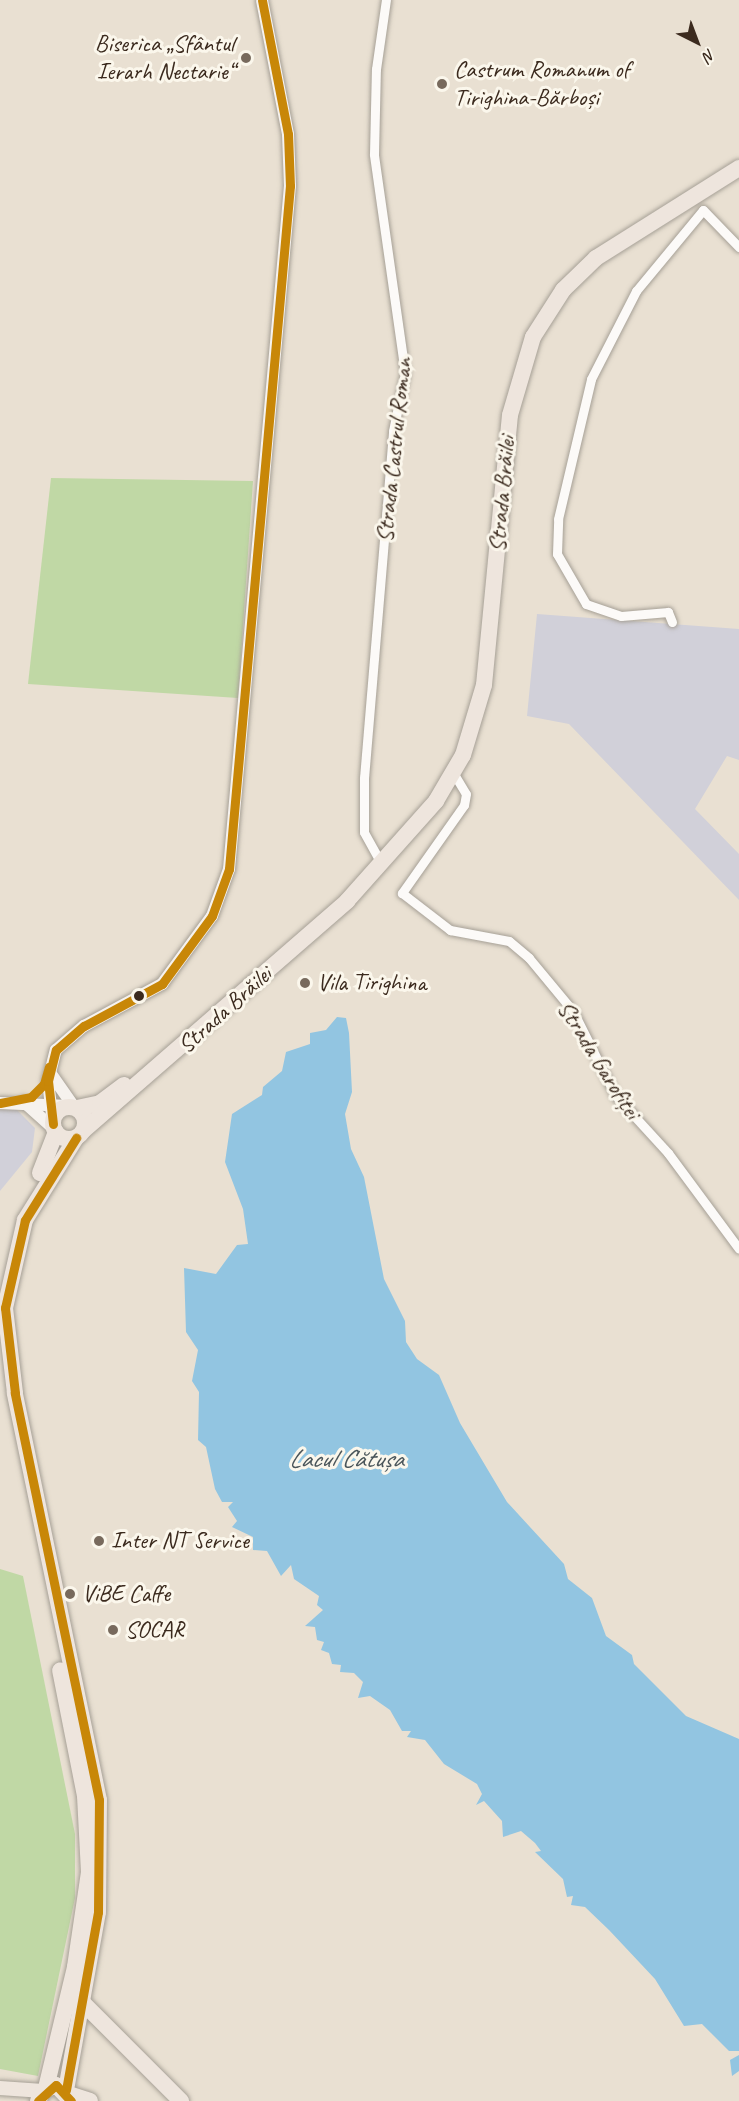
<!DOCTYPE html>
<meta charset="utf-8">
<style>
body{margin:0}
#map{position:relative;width:739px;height:2101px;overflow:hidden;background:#e9e0d2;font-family:Caveat,sans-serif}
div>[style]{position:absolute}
.industrial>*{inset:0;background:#d1d0d9}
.green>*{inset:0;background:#c0d8a5}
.water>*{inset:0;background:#92c5e1}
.roads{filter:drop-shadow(0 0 2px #a6a096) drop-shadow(0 0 2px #a6a096)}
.street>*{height:9px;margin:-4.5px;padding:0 4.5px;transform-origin:4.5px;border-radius:4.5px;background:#fcfaf8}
.secondary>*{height:12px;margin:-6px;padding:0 6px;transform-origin:6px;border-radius:6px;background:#f6f2ee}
.primary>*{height:14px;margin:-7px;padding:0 7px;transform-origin:7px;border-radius:7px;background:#eee5dd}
.highway>*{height:16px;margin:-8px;padding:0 8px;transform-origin:8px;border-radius:8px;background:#eee5dd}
.highway>.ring{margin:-8px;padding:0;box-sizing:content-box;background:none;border:16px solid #eee5dd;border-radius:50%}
.bus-1>*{height:9px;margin:-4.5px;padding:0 4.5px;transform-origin:4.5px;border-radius:4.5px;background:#c88708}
.dots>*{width:16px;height:16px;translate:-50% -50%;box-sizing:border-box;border:3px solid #fbf7ec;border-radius:50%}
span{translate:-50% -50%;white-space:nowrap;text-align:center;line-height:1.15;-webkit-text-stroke:6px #fbf7ec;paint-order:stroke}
.poi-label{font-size:24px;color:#3b2a1e}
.right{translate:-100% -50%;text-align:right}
.left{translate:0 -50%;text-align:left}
.street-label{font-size:24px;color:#3b2a1e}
.water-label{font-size:26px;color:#4a555a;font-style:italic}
.north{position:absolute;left:667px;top:12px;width:60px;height:60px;-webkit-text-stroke:4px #fbf7ec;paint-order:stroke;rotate:138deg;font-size:16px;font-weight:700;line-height:24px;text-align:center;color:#3b2a1e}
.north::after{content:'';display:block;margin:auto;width:21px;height:27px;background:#3b2a1e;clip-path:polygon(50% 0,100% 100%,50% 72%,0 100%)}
</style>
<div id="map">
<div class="industrial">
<i style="clip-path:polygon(537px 614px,739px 629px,739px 760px,727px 756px,695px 809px,739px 854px,739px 900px,569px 724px,527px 716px)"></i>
<i style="clip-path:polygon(15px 1108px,35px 1128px,32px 1152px,0 1191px,0 1110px)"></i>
</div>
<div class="green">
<i style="clip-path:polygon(51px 478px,253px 481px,238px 698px,28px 684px)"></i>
<i style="clip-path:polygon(0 1569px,23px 1576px,75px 1834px,75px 1898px,38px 2076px,0 2069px)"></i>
</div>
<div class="water">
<i style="clip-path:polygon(337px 1017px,346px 1018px,349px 1033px,352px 1092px,345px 1114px,351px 1149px,364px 1177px,384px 1279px,405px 1321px,406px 1342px,417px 1359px,439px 1375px,460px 1423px,507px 1502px,564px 1564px,568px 1579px,592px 1598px,606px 1636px,632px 1655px,634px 1664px,686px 1716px,739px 1739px,739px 2051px,729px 2051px,702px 2024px,684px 2026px,655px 1979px,609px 1930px,585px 1907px,571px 1905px,573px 1896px,567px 1897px,563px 1879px,535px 1852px,541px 1851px,535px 1843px,521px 1831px,503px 1837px,502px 1821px,484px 1801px,476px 1805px,482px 1794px,477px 1784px,444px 1764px,425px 1740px,407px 1737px,411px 1731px,402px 1731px,390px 1710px,370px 1696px,358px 1698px,363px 1682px,354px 1673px,340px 1672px,341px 1665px,332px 1664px,329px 1653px,321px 1650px,324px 1642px,317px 1640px,315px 1627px,305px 1626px,323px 1610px,317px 1605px,319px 1596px,294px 1579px,291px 1565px,281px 1576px,267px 1551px,253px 1550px,253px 1537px,232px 1527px,237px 1521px,228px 1507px,233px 1502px,222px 1502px,215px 1489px,206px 1447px,198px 1440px,199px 1392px,192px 1381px,198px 1350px,186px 1332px,184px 1268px,216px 1274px,237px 1245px,248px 1244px,243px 1209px,225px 1162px,232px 1114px,262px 1095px,263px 1087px,282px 1071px,286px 1052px,310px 1044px,310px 1033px,326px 1030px)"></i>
<i style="clip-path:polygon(739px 2055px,739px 2071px,732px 2076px,730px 2060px)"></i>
</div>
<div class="roads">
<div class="street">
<i style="left:672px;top:622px;width:11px;rotate:-112deg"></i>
<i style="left:668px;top:612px;width:47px;rotate:175.1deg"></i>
<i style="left:621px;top:616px;width:37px;rotate:-161deg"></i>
<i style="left:586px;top:604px;width:58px;rotate:-120.1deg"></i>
<i style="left:557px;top:554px;width:35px;rotate:-88deg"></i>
<i style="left:558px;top:519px;width:144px;rotate:-76.7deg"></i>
<i style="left:591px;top:379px;width:99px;rotate:-62.9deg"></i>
<i style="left:636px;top:291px;width:105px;rotate:-50.4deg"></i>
<i style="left:703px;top:210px;width:52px;rotate:45.8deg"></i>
<i style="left:454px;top:774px;width:23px;rotate:59deg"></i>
<i style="left:466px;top:794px;width:11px;rotate:100deg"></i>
<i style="left:464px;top:805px;width:108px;rotate:125.2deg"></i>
<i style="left:402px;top:893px;width:61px;rotate:37.6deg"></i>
<i style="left:450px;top:930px;width:60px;rotate:10.6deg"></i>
<i style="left:509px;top:941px;width:26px;rotate:40deg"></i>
<i style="left:529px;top:958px;width:69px;rotate:50.3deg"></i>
<i style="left:573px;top:1011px;width:94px;rotate:63.4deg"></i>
<i style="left:615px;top:1095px;width:79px;rotate:47.6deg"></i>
<i style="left:668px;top:1153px;width:119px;rotate:53.5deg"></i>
<i style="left:381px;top:863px;width:35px;rotate:-119deg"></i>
<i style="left:364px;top:832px;width:54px;rotate:-90deg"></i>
<i style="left:364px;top:778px;width:348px;rotate:-85.2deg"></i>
<i style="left:393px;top:431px;width:59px;rotate:-78.3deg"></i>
<i style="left:405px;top:373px;width:221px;rotate:-98.1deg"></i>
<i style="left:374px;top:154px;width:85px;rotate:-88.7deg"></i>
<i style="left:376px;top:69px;width:70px;rotate:-81.8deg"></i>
</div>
<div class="secondary">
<i style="left:51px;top:1074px;width:40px;rotate:55.1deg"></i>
<i style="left:24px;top:1102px;width:39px;rotate:42deg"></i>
<i style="left:0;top:1103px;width:68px;rotate:2.5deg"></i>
<i style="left:53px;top:1124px;width:43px;rotate:-96.6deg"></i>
<i style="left:48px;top:1081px;width:32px;rotate:-76deg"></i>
<i style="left:56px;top:1050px;width:37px;rotate:-41deg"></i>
<i style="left:84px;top:1026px;width:89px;rotate:-28.3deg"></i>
<i style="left:162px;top:984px;width:84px;rotate:-53.7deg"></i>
<i style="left:212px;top:916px;width:50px;rotate:-70.1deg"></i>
<i style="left:229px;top:869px;width:686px;rotate:-84.9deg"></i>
<i style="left:290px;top:186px;width:52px;rotate:-92.2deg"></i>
<i style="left:288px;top:134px;width:136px;rotate:-101deg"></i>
</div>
<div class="primary">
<i style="left:0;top:2088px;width:43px;rotate:4deg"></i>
</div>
<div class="highway">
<i class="ring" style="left:53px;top:1107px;width:16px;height:16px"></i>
<i style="left:77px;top:1108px;width:24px;rotate:-12deg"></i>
<i style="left:100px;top:1103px;width:30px;rotate:-37deg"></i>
<i style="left:84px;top:1130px;width:349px;rotate:-41deg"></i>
<i style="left:347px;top:901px;width:134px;rotate:-48.3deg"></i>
<i style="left:436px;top:801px;width:53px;rotate:-59.6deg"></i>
<i style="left:463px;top:755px;width:73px;rotate:-73.3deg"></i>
<i style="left:484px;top:685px;width:271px;rotate:-84.5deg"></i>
<i style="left:510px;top:415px;width:81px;rotate:-73.6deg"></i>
<i style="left:533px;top:337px;width:56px;rotate:-57.4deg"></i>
<i style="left:563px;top:290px;width:46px;rotate:-44.1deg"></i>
<i style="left:596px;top:258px;width:169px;rotate:-32.2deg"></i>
<i style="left:40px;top:1173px;width:44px;rotate:-68.7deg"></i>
<i style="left:80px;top:2000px;width:143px;rotate:45deg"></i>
<i style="left:46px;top:2088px;width:124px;rotate:-76.5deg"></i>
<i style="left:75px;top:1967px;width:96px;rotate:-81.6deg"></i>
<i style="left:89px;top:1872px;width:76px;rotate:-93deg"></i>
<i style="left:85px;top:1796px;width:128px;rotate:-101.2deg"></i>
<i style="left:66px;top:2090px;width:181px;rotate:-79.8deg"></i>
<i style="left:98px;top:1912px;width:112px;rotate:-89.5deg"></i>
<i style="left:99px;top:1800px;width:416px;rotate:-101.7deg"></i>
<i style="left:15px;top:1393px;width:86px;rotate:-96.7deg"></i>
<i style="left:5px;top:1308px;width:90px;rotate:-77.2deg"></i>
<i style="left:25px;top:1220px;width:97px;rotate:-58.1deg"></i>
<i style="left:69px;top:2094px;width:22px;rotate:18deg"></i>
<i style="left:38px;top:2101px;width:11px;rotate:-63deg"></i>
<i style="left:43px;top:2091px;width:14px;rotate:-25deg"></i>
<i style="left:56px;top:2085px;width:22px;rotate:47deg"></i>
</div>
</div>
<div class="bus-1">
<i style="left:0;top:1103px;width:32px;rotate:-11deg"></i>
<i style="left:31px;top:1097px;width:18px;rotate:-45deg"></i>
<i style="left:44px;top:1084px;width:18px;rotate:-74deg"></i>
<i style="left:53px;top:1124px;width:43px;rotate:-96.6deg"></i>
<i style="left:48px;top:1081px;width:32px;rotate:-76deg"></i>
<i style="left:56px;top:1050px;width:37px;rotate:-41deg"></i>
<i style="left:84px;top:1026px;width:89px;rotate:-28.3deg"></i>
<i style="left:162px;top:984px;width:84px;rotate:-53.7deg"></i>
<i style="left:212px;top:916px;width:50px;rotate:-70.1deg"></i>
<i style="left:229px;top:869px;width:686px;rotate:-84.9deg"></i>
<i style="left:290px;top:186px;width:52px;rotate:-92.2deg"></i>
<i style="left:288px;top:134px;width:136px;rotate:-101deg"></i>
<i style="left:66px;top:2090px;width:181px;rotate:-79.8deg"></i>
<i style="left:98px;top:1912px;width:112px;rotate:-89.5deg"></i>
<i style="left:99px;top:1800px;width:416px;rotate:-101.7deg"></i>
<i style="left:15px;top:1393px;width:86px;rotate:-96.7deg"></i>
<i style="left:5px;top:1308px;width:90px;rotate:-77.2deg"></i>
<i style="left:25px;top:1220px;width:97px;rotate:-58.1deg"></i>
<i style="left:38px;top:2101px;width:24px;rotate:-42deg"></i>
<i style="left:56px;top:2085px;width:22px;rotate:47deg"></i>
</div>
<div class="dots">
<i style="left:246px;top:58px;background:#786a5d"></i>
<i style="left:442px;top:84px;background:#786a5d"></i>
<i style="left:305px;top:983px;background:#786a5d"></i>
<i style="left:139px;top:996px;background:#3b2a1e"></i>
<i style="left:99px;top:1541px;background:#786a5d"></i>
<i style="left:70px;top:1594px;background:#786a5d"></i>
<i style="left:113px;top:1630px;background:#786a5d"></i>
</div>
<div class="poi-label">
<span class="right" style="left:234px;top:58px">Biserica „Sfântul<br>Ierarh Nectarie“</span>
<span class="left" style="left:454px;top:84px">Castrum Romanum of<br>Tirighina-Bărboși</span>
<span class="left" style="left:317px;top:983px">Vila Tirighina</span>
<span class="left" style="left:111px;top:1541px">Inter NT Service</span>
<span class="left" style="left:82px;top:1594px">ViBE Caffe</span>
<span class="left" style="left:125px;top:1630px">SOCAR</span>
</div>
<div class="street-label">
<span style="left:394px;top:450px;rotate:-84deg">Strada Castrul Roman</span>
<span style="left:502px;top:494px;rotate:-85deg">Strada Brăilei</span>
<span style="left:225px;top:1010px;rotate:-42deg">Strada Brăilei</span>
<span style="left:599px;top:1060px;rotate:58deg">Strada Garofiței</span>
</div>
<div class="water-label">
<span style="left:346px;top:1459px">Lacul Cătușa</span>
</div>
<div class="north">N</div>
</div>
